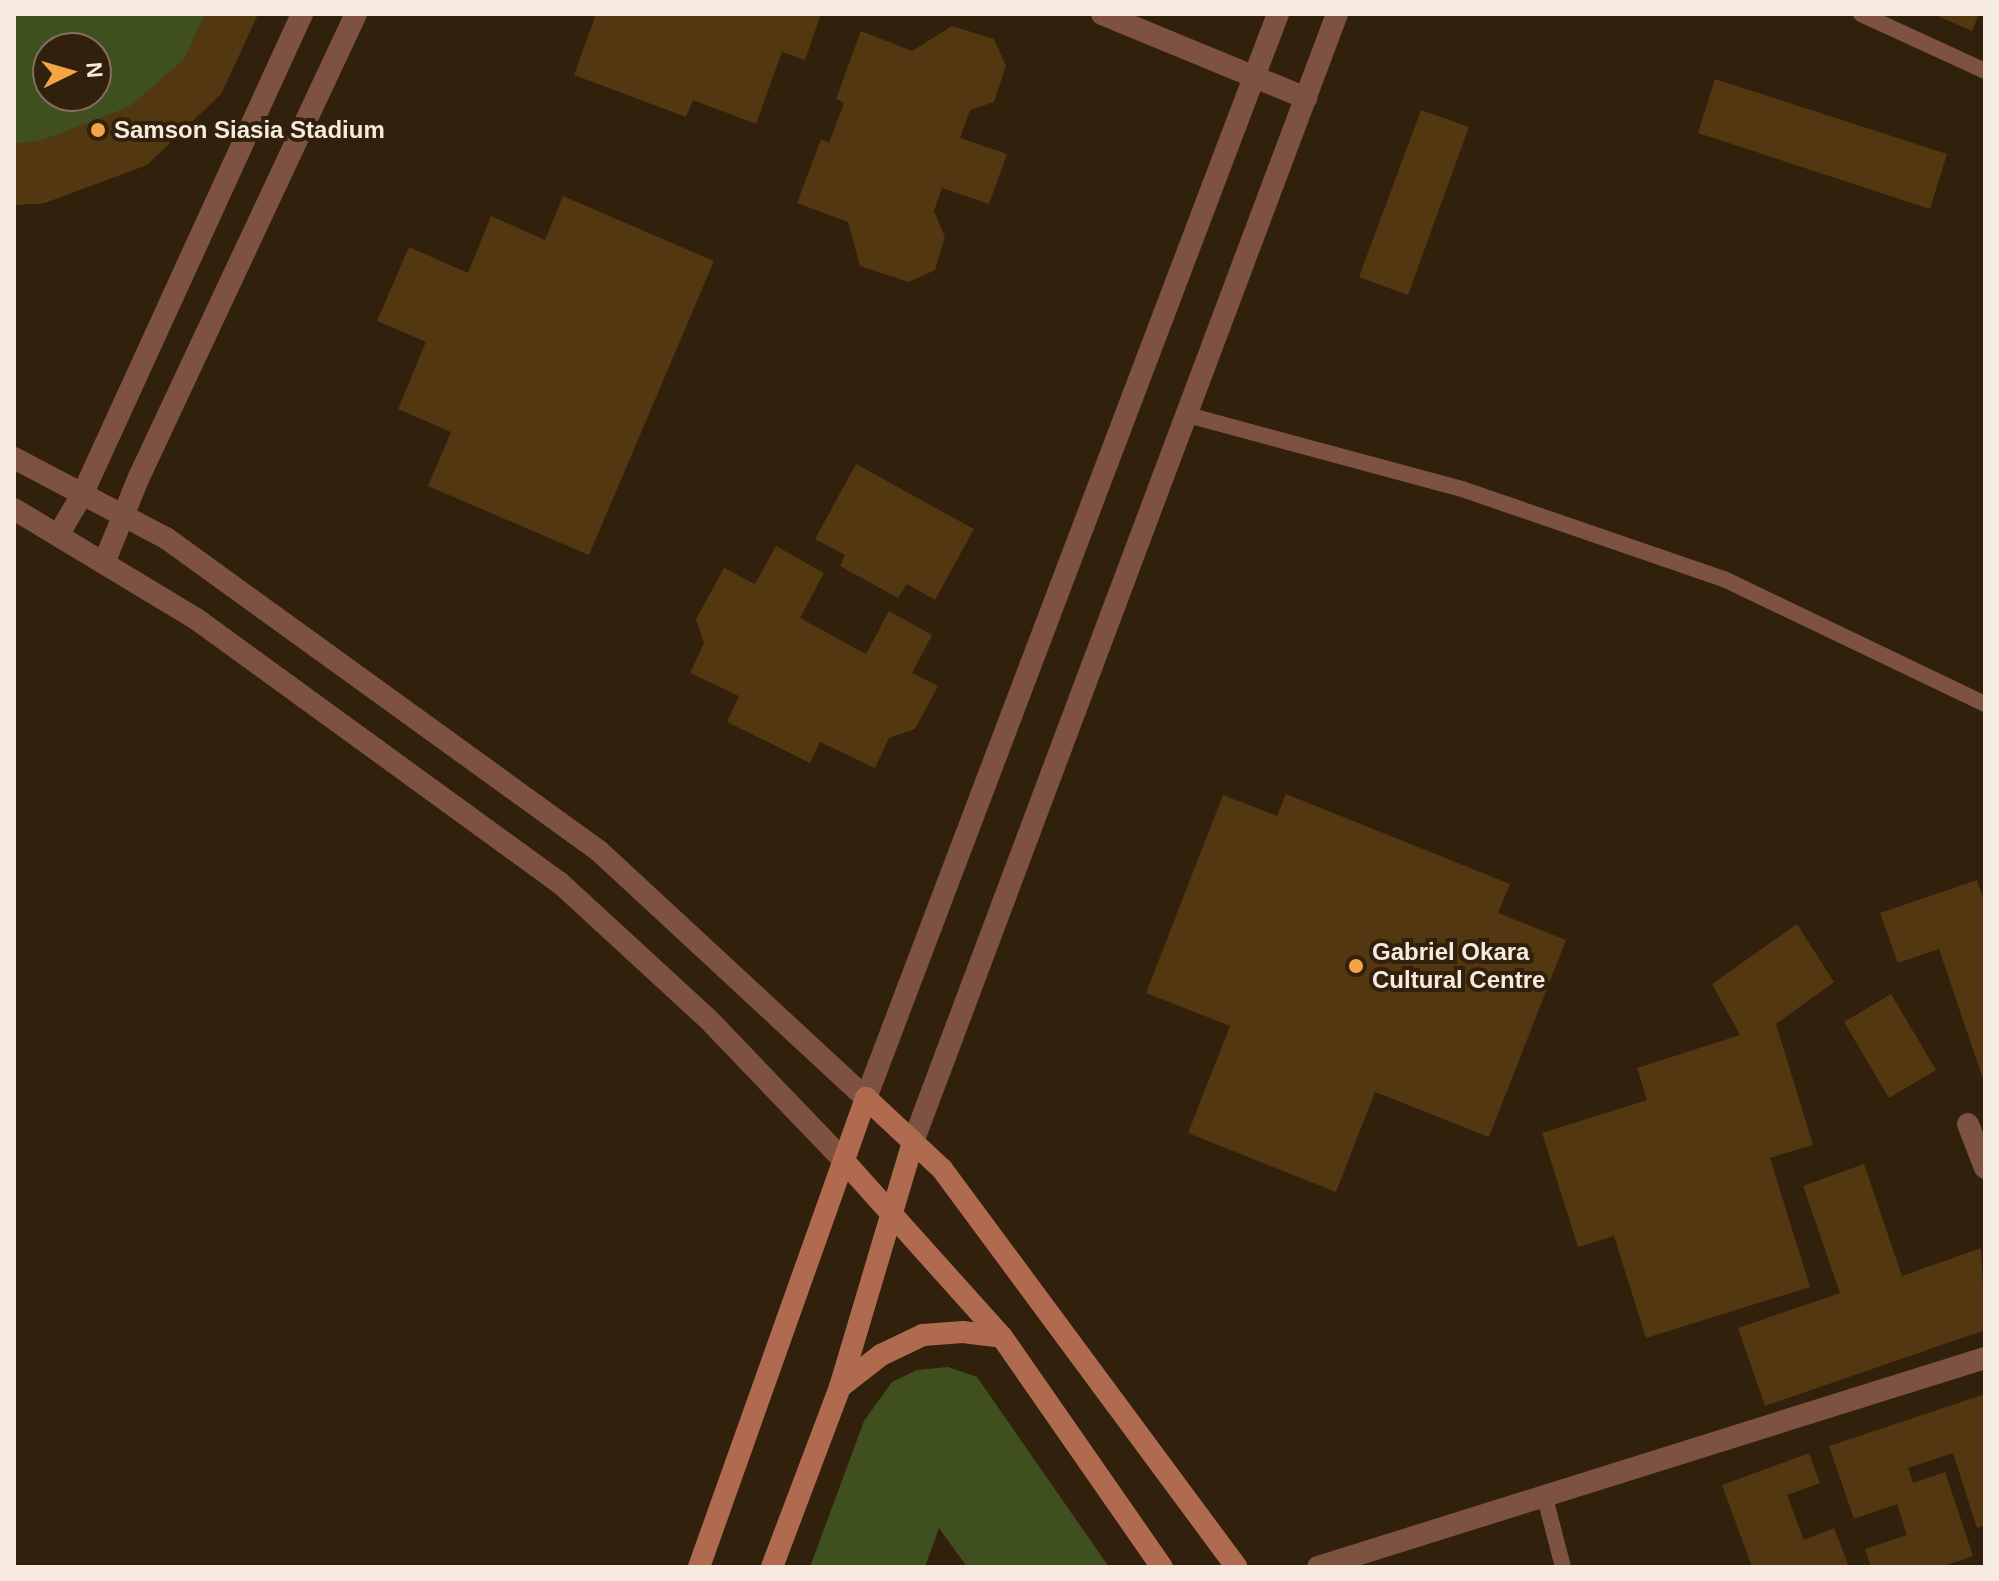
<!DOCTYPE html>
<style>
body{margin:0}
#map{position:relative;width:1999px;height:1581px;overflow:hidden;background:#31200b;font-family:Helvetica,sans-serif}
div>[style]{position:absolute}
.green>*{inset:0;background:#404f1e}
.building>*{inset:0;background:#523711}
.service>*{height:16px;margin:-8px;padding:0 8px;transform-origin:8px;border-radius:8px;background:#7d5241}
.minor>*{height:22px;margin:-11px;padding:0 11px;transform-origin:11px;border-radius:11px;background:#7d5241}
.tertiary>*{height:22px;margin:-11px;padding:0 11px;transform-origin:11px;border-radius:11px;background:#7d5241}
.secondary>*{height:22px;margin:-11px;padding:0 11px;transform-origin:11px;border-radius:11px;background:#af6a50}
.dots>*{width:22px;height:22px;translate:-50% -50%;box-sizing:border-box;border:4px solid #31200b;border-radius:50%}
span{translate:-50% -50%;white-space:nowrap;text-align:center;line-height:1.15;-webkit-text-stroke:8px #31200b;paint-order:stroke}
.poi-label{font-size:24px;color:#f6ebde;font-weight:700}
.left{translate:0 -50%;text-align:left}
.frame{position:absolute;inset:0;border:16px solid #f6ebde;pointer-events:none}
.north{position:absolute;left:32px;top:32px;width:80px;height:80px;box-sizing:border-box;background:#31200b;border:2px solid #80715f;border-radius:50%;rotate:85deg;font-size:22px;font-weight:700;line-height:32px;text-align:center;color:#f6ebde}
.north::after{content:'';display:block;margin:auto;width:28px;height:36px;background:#f4a345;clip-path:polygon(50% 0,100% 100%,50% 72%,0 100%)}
</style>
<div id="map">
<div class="green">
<i style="clip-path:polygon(evenodd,14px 14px,258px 14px,221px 94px,45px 203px,14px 205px,14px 14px,48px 48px,96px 48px,96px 96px,48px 96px,48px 48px)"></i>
<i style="clip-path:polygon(948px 1367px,977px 1377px,1109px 1567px,967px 1567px,939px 1528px,925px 1567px,810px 1567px,864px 1421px,892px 1382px,917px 1370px)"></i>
</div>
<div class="building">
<i style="clip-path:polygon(205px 14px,258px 14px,221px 94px,147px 165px,45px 203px,14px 205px,14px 144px,42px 140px,129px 107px,184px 59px)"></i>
<i style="clip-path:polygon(596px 14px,821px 14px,805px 60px,782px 52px,756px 124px,693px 100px,686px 117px,574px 75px)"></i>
<i style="clip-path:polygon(1933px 14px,1979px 14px,1972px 31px)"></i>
<i style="clip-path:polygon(952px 26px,994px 39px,1006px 66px,994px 102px,970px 110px,960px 138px,1007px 154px,989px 204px,942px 188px,934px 211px,945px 237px,935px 270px,909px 282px,860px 266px,848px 222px,797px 203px,821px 139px,829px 143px,844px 103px,836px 99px,861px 31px,912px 51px)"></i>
<i style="clip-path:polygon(1715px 79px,1947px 154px,1930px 209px,1698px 133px)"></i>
<i style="clip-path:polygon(1421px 110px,1469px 127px,1408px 295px,1359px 277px)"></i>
<i style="clip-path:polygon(563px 196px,714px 261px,589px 555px,428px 486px,451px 432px,398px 409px,426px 342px,377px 321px,409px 247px,468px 273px,491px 216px,545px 240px)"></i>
<i style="clip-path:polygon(856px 464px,974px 529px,935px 600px,907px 584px,898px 598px,840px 566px,845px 555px,815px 539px)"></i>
<i style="clip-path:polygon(776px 546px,824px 573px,800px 618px,866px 654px,889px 611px,932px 635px,912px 673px,938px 686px,915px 729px,889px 738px,875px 768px,820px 742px,810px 763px,727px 722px,739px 696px,690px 673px,704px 643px,696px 619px,724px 568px,755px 584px)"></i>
<i style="clip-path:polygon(1286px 794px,1510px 884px,1498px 913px,1566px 940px,1489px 1137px,1375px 1092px,1336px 1192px,1188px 1133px,1230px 1026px,1146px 993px,1223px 795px,1277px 816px)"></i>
<i style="clip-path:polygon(1977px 880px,1985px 902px,1984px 1082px,1939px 949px,1898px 963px,1880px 913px)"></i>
<i style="clip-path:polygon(1797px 924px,1834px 982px,1776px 1024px,1813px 1145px,1770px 1158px,1810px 1287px,1646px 1338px,1614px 1236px,1578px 1247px,1542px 1133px,1647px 1100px,1637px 1068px,1740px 1035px,1712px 984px)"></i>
<i style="clip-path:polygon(1891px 994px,1936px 1070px,1889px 1098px,1844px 1022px)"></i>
<i style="clip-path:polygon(1864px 1164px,1902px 1276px,1981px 1248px,1985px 1330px,1765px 1406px,1738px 1328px,1840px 1293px,1803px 1186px)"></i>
<i style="clip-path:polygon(1985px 1394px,1985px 1525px,1977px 1528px,1953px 1453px,1908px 1468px,1913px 1483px,1945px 1472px,1973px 1556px,1941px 1567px,1871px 1567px,1865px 1549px,1907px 1535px,1897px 1504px,1854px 1519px,1829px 1446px)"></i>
<i style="clip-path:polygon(1809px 1453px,1820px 1483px,1787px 1495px,1804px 1540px,1834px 1528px,1849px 1567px,1752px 1567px,1722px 1485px)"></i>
</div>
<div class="service">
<i style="left:1861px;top:14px;width:136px;rotate:24.7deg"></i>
<i style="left:1184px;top:414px;width:288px;rotate:15.1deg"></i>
<i style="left:1462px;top:489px;width:277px;rotate:19deg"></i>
<i style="left:1724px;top:579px;width:289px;rotate:25.6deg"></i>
<i style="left:1544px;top:1494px;width:75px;rotate:75.4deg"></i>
</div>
<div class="minor">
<i style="left:1102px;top:14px;width:221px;rotate:22.4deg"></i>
<i style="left:1968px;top:1124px;width:47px;rotate:68.9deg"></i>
<i style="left:1318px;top:1567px;width:699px;rotate:-17.4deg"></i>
</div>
<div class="tertiary">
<i style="left:14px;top:458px;width:172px;rotate:27.8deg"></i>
<i style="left:166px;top:538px;width:534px;rotate:35.86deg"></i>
<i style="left:599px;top:851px;width:364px;rotate:42.8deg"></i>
<i style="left:866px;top:1098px;width:1160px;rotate:-69.19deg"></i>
<i style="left:14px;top:509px;width:211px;rotate:31.1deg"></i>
<i style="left:195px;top:618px;width:450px;rotate:36deg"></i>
<i style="left:559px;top:882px;width:202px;rotate:42.6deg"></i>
<i style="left:708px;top:1019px;width:197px;rotate:46.2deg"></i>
<i style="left:60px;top:532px;width:45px;rotate:-59.5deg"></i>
<i style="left:83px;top:493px;width:527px;rotate:-65.43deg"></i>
<i style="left:104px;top:563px;width:93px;rotate:-67.9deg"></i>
<i style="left:139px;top:477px;width:511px;rotate:-64.89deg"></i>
<i style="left:913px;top:1142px;width:1205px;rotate:-69.4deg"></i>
</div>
<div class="secondary">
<i style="left:844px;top:1161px;width:237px;rotate:48.1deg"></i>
<i style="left:1002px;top:1337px;width:280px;rotate:55.2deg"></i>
<i style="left:840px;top:1387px;width:52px;rotate:-38deg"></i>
<i style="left:881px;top:1355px;width:47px;rotate:-25.5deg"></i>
<i style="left:923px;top:1335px;width:40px;rotate:-4.3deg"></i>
<i style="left:963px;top:1332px;width:39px;rotate:7deg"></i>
<i style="left:699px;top:1567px;width:498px;rotate:-70.4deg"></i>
<i style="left:866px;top:1098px;width:104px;rotate:43.1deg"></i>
<i style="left:942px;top:1169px;width:495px;rotate:53.5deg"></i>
<i style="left:772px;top:1567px;width:192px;rotate:-69.3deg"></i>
<i style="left:840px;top:1387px;width:256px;rotate:-73.4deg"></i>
</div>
<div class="dots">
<i style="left:98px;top:130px;background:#f4a345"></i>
<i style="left:1356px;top:966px;background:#f4a345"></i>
</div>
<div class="poi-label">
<span class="left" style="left:114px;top:130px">Samson Siasia Stadium</span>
<span class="left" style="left:1372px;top:966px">Gabriel Okara<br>Cultural Centre</span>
</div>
<div class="frame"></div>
<div class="north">N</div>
</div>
